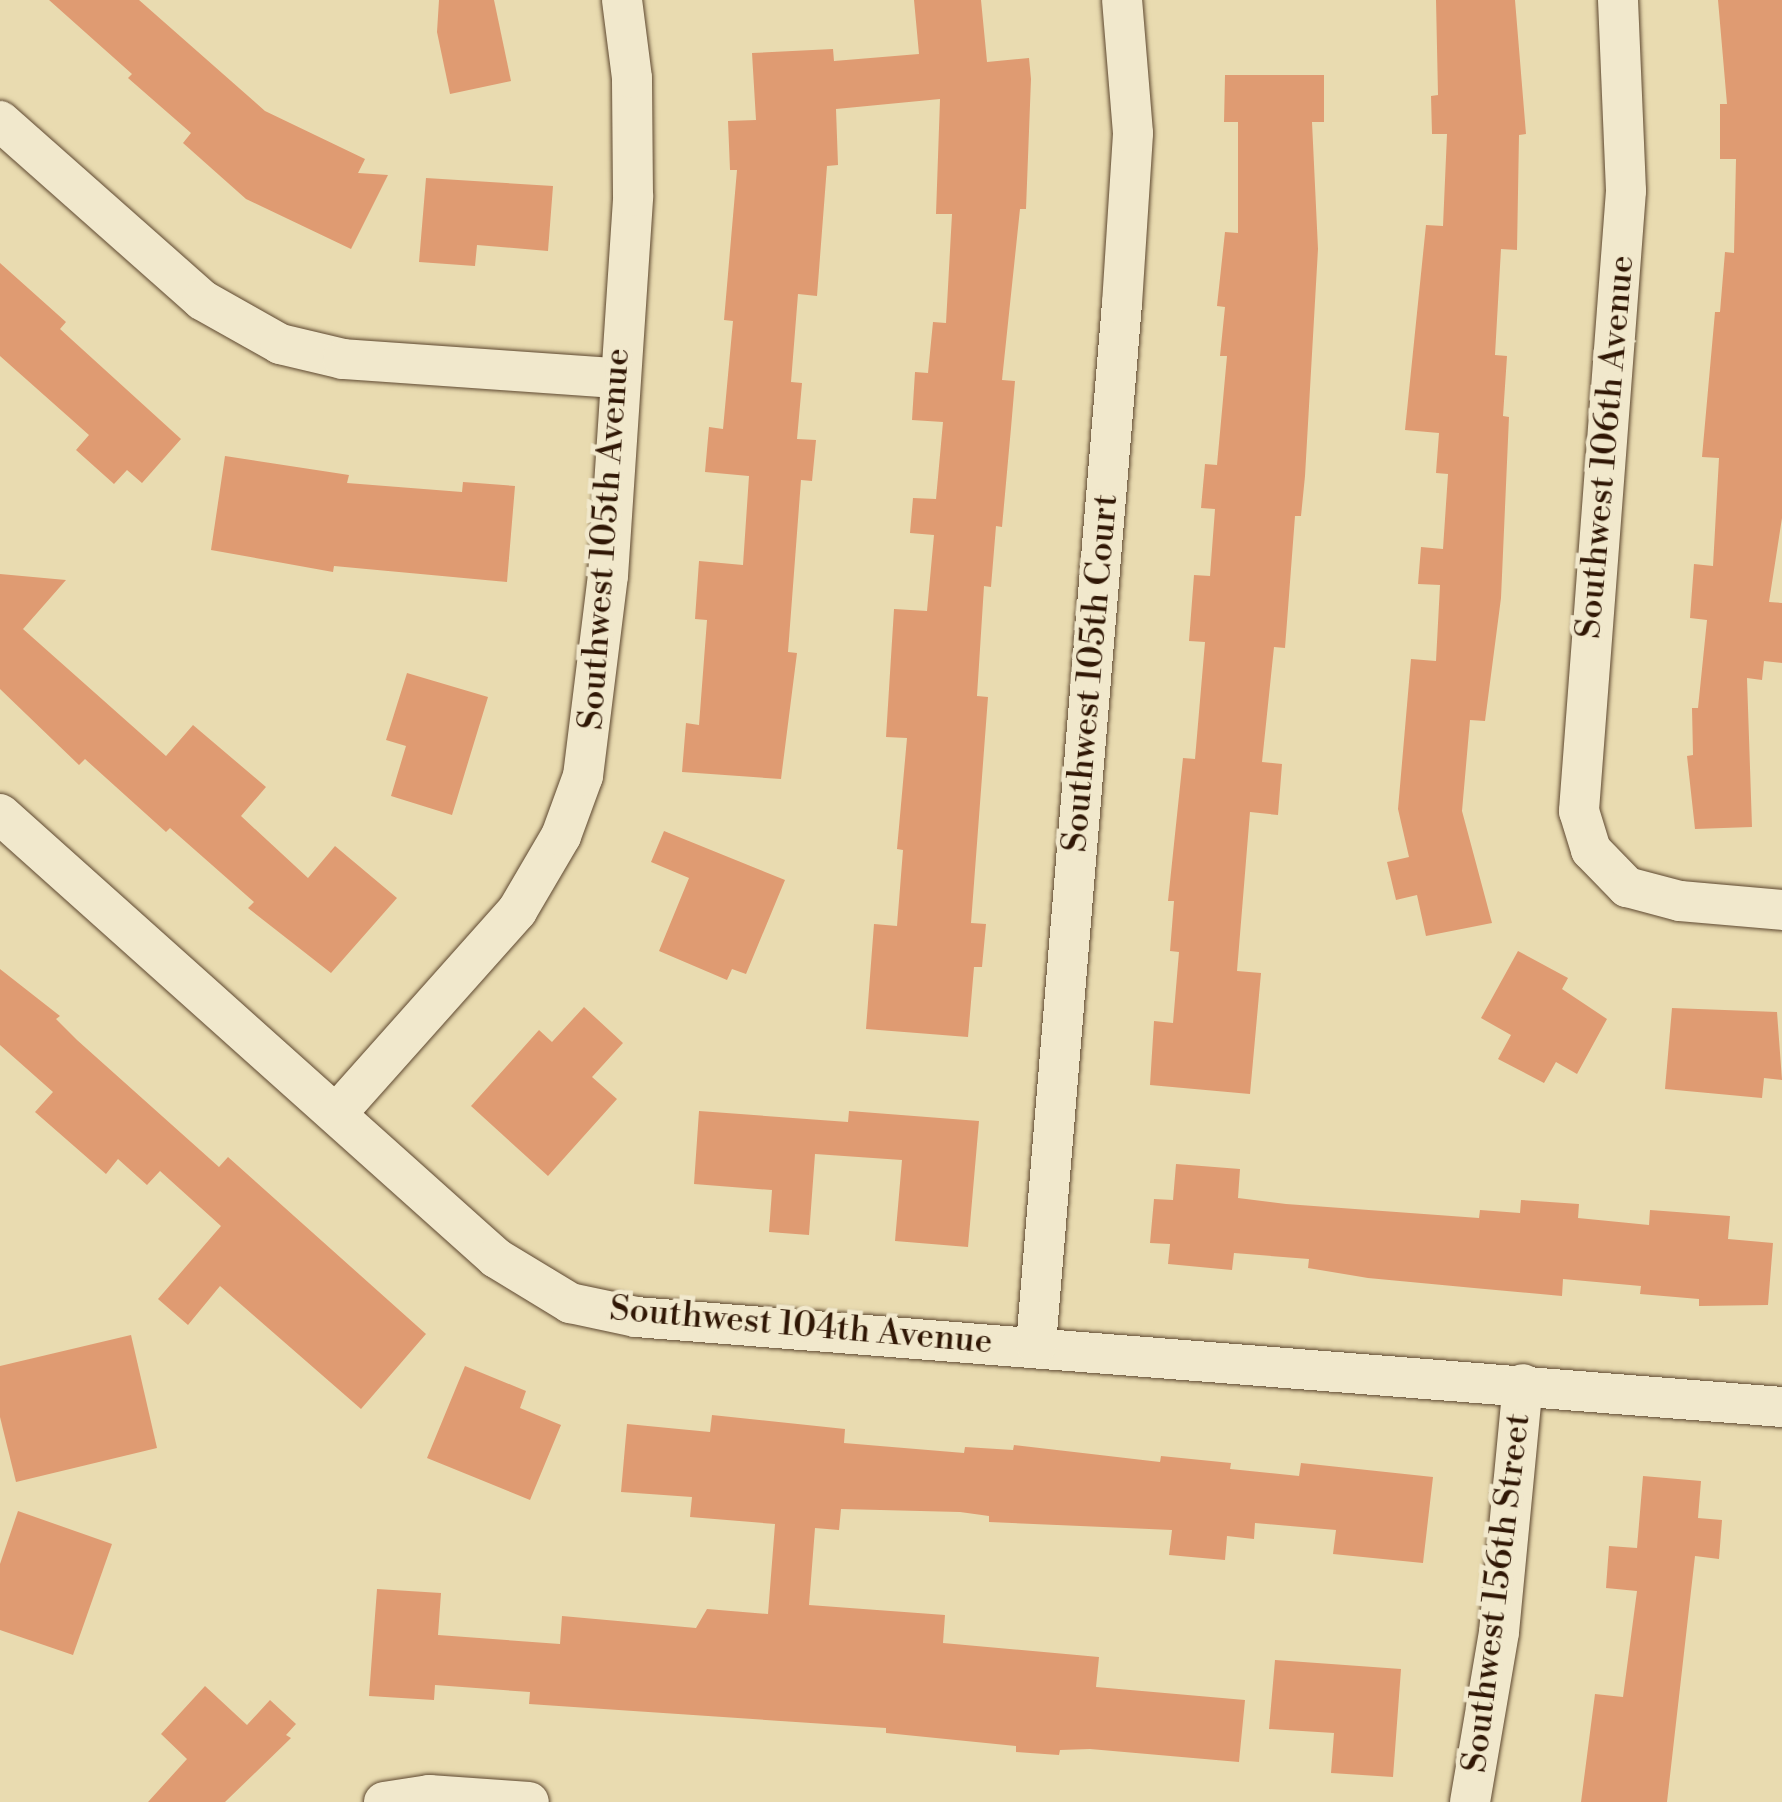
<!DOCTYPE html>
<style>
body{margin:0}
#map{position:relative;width:1782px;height:1802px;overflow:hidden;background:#e9dbb0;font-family:"Libre Bodoni",serif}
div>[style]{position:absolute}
.building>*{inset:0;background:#df9b72}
.roads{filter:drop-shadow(0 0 2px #5e4830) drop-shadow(0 0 2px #5e4830)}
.minor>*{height:40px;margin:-20px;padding:0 20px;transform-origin:20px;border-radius:20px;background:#f1e8cc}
span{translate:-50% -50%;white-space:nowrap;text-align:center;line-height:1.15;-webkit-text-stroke:9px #f1e8cc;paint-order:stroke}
.street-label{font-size:35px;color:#301705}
</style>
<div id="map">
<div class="building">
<i style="clip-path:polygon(49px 0,139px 0,265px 111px,365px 159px,358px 173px,388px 175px,351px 249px,246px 199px,183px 143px,191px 133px,128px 78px,132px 74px)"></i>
<i style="clip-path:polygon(439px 0,494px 0,511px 81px,450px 94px,437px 32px)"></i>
<i style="clip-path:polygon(914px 0,981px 0,987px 62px,1029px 58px,1031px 79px,1026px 209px,1020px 209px,1002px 380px,1015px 381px,1011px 428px,1002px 527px,996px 526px,991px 587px,984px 586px,977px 696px,988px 697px,971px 923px,986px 924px,982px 967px,974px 967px,968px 1037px,866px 1029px,874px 924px,897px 926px,903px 850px,897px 849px,907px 738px,886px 737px,894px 609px,927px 611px,934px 535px,910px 533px,913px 498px,936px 499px,943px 422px,912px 420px,915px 372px,928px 373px,933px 322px,946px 323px,952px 214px,936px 214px,940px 99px,836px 109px,838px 165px,827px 166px,817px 296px,798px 294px,791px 382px,802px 383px,797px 439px,816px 440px,812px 481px,801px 480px,788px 652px,797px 653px,781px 779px,682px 772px,686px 723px,699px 725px,707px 620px,695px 619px,699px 561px,743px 565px,749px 476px,705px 472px,709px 427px,723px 429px,733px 321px,724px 320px,737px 170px,730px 170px,728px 121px,756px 120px,752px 53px,833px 49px,834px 61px,919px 54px)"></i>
<i style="clip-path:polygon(1436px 0,1515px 0,1526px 134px,1519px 135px,1517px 250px,1501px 249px,1495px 355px,1507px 356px,1503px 416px,1509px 417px,1501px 598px,1485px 721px,1470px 720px,1462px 811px,1492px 923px,1426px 936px,1417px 895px,1396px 900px,1387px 862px,1409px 857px,1398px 809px,1411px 659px,1436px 661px,1440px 585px,1418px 584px,1421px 547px,1443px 549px,1448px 474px,1436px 473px,1439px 433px,1405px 430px,1426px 225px,1443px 226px,1447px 134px,1432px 134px,1431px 96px,1438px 95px)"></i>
<i style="clip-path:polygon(1718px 0,1782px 0,1782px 518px,1769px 602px,1782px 603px,1782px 663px,1764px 661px,1762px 680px,1747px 678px,1752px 827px,1695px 829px,1687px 756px,1693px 755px,1692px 708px,1698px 708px,1707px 620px,1690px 618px,1694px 564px,1713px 566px,1719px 458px,1702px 457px,1715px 312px,1720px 312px,1725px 252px,1734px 253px,1736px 159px,1720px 159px,1720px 104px,1727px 104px)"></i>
<i style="clip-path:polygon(1225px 75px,1324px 75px,1324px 122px,1312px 122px,1318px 249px,1305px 476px,1301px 516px,1295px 516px,1285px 648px,1274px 647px,1262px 762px,1282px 764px,1278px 815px,1250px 812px,1237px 971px,1261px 973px,1250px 1094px,1150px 1085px,1154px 1021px,1173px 1023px,1179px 952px,1170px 951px,1174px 901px,1168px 901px,1183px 758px,1195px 759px,1205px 642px,1189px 641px,1194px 575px,1210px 576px,1215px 509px,1201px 508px,1205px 464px,1217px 465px,1227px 356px,1220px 356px,1225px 307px,1217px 306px,1225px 232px,1238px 233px,1238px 122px,1224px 122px)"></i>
<i style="clip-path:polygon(426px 178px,553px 186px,548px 251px,477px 245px,475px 266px,419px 262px)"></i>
<i style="clip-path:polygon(0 263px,66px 322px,60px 329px,181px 439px,142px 483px,127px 470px,114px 484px,76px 450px,89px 435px,0 356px)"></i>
<i style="clip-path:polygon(225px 456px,349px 475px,347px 483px,462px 492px,463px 482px,515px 486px,507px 582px,334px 566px,333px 572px,211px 550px)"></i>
<i style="clip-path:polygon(0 574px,66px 580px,23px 629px,166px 756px,193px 725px,266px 787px,241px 816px,308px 878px,335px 846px,397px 898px,331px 973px,248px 908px,254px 902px,170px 828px,166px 832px,85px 759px,79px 765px,0 689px)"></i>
<i style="clip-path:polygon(407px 673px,488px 697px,452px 815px,391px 796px,406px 746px,386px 740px)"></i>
<i style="clip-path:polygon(664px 831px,785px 880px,746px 974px,732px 969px,727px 980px,659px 951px,689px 878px,651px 862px)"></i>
<i style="clip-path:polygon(1518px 951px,1568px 978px,1562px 989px,1607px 1019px,1577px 1074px,1556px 1062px,1544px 1083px,1498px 1059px,1511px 1035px,1481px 1018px)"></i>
<i style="clip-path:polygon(0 969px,60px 1016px,56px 1019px,77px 1040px,219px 1167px,228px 1157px,426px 1334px,361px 1409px,220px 1286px,188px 1325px,158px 1299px,221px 1226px,160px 1171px,147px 1185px,118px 1159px,106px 1174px,35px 1112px,53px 1092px,0 1045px)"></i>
<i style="clip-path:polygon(584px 1007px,623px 1043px,592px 1077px,617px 1099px,548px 1176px,471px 1106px,539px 1030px,552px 1042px)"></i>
<i style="clip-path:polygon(1672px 1008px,1777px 1012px,1782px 1080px,1764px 1078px,1762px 1098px,1665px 1089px)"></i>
<i style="clip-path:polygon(699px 1111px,848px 1122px,849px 1111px,979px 1121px,968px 1247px,895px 1241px,902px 1160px,815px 1154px,809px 1235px,769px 1232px,772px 1190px,694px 1184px)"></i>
<i style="clip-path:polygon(1176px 1164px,1240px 1169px,1238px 1198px,1286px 1204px,1479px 1218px,1480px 1210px,1520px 1213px,1521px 1200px,1579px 1204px,1578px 1218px,1649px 1225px,1650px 1210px,1730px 1216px,1728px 1239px,1773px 1243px,1768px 1305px,1699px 1306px,1699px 1299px,1640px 1294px,1641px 1286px,1563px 1279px,1562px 1296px,1474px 1288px,1368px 1278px,1308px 1268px,1309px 1259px,1234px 1253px,1232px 1270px,1168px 1264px,1170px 1244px,1150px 1243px,1154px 1199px,1173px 1200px)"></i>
<i style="clip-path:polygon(131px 1335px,157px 1448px,16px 1482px,0 1417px,0 1366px)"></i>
<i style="clip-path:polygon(465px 1366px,526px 1391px,520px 1408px,561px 1425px,530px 1500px,427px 1458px)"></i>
<i style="clip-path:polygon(712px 1415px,845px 1429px,844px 1443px,964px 1453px,965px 1447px,1013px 1450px,1014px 1445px,1160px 1462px,1161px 1456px,1231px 1463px,1230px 1469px,1299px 1476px,1301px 1463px,1433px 1477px,1423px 1563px,1333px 1554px,1336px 1530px,1255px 1523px,1254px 1539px,1227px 1536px,1225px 1560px,1169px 1555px,1172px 1530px,989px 1522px,989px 1516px,960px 1512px,841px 1509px,839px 1530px,815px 1528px,809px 1605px,945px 1615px,943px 1643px,1099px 1657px,1096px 1687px,1245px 1700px,1239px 1762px,1090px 1749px,1060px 1750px,1059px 1755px,1016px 1752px,1016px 1746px,886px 1733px,886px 1728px,529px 1704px,530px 1692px,435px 1685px,434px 1700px,369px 1696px,377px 1589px,441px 1593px,438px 1635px,560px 1644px,562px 1616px,696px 1628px,707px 1609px,768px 1614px,775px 1524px,690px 1517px,692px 1497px,621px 1492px,627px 1424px,710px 1432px)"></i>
<i style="clip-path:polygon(1643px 1476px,1701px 1481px,1698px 1518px,1722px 1520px,1719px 1559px,1695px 1556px,1667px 1802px,1581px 1802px,1595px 1694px,1623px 1697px,1637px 1591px,1606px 1588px,1609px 1546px,1637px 1548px)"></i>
<i style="clip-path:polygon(18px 1511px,112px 1544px,73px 1655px,0 1630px,0 1564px)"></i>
<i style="clip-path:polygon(1275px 1660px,1401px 1669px,1393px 1777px,1331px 1773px,1334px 1733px,1269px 1729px)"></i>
<i style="clip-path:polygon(205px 1686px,247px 1725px,270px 1700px,296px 1724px,286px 1735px,291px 1738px,225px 1802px,148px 1802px,187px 1759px,161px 1734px)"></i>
</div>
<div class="roads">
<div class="minor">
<i style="left:1618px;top:0;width:191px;rotate:87.6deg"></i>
<i style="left:1626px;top:191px;width:622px;rotate:94.34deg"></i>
<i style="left:1579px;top:811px;width:41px;rotate:72.9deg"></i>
<i style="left:1591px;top:850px;width:52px;rotate:45.8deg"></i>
<i style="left:1627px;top:887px;width:55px;rotate:14.8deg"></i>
<i style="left:1680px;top:901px;width:102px;rotate:5deg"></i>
<i style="left:0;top:121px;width:270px;rotate:41.5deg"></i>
<i style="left:202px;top:300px;width:90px;rotate:29.4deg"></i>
<i style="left:280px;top:344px;width:65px;rotate:13.4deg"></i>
<i style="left:343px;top:359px;width:275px;rotate:4deg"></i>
<i style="left:0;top:814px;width:666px;rotate:41.83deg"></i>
<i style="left:496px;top:1258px;width:87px;rotate:31.3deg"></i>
<i style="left:570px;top:1303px;width:67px;rotate:12deg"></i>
<i style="left:636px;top:1317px;width:1150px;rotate:4.49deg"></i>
<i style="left:337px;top:1113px;width:271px;rotate:-48.3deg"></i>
<i style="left:517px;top:911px;width:87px;rotate:-59.6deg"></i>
<i style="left:561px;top:836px;width:64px;rotate:-69.9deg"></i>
<i style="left:583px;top:776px;width:202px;rotate:-82.9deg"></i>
<i style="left:608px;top:576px;width:381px;rotate:-86.2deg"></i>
<i style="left:633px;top:196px;width:118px;rotate:-90.5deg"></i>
<i style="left:632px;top:78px;width:79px;rotate:-97.3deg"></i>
<i style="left:1036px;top:1345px;width:1045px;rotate:-85.28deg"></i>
<i style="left:1122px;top:304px;width:171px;rotate:-86.3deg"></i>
<i style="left:1133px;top:133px;width:133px;rotate:-94.7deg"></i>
<i style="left:384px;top:1802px;width:46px;rotate:-8.8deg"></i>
<i style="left:429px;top:1795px;width:100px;rotate:4deg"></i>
<i style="left:1470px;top:1802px;width:172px;rotate:-80.3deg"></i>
<i style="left:1499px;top:1632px;width:249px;rotate:-84.5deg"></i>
</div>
</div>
<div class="street-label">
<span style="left:1606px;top:447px;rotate:-85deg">Southwest 106th Avenue</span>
<span style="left:605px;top:539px;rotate:-86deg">Southwest 105th Avenue</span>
<span style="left:1091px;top:673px;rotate:-85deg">Southwest 105th Court</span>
<span style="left:801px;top:1326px;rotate:5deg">Southwest 104th Avenue</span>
<span style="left:1497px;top:1593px;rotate:-83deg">Southwest 156th Street</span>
</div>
</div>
